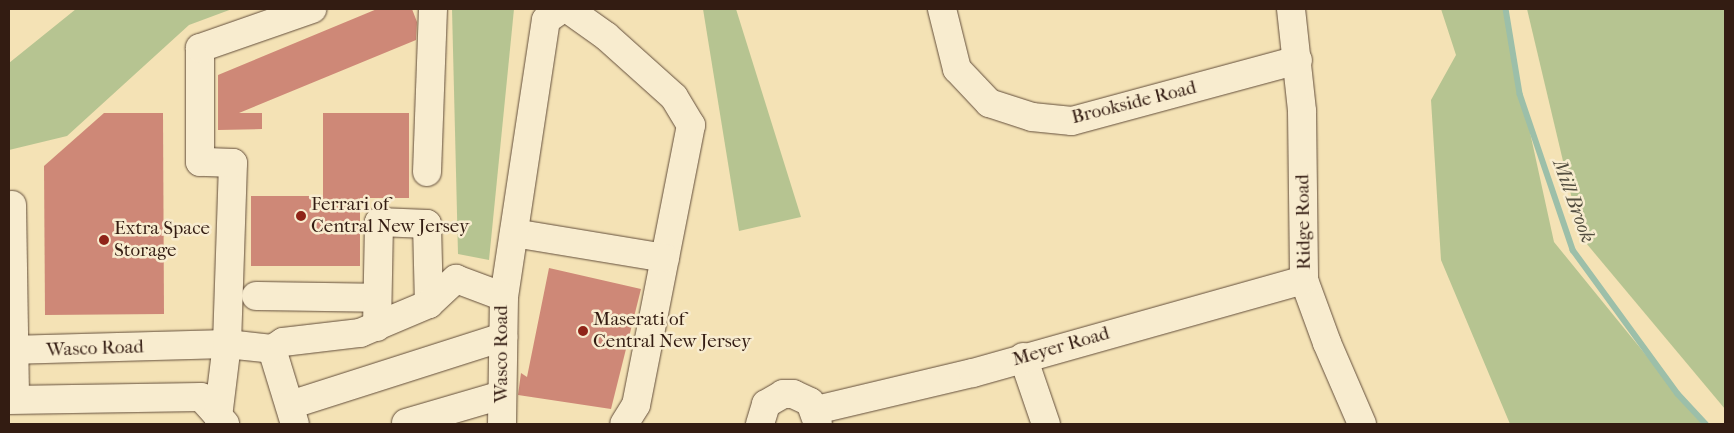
<!DOCTYPE html>
<style>
body{margin:0}
#map{position:relative;width:1734px;height:433px;overflow:hidden;background:#f4e2b5;font-family:"IM FELL French Canon",serif}
div>[style]{position:absolute}
.green>*{inset:0;background:#b6c491}
.stream>*{height:5.5px;margin:-2.75px;padding:0 2.75px;transform-origin:2.75px;border-radius:2.75px;background:#9cbfa9}
.building>*{inset:0;background:#ce8877}
.roads{filter:drop-shadow(0 0 1px #634e3b) drop-shadow(0 0 1px #634e3b)}
.minor>*{height:28px;margin:-14px;padding:0 14px;transform-origin:14px;border-radius:14px;background:#f8eccf}
.dots>*{width:14px;height:14px;translate:-50% -50%;box-sizing:border-box;border:2px solid #f8eccf;border-radius:50%}
span{translate:-50% -50%;white-space:nowrap;text-align:center;line-height:1.15;-webkit-text-stroke:5px #f8eccf;paint-order:stroke}
.street-label{font-size:19px;color:#331c12}
.poi-label{font-size:19px;color:#331c12}
.left{translate:0 -50%;text-align:left}
.water-label{font-size:20px;color:#524d3f;font-style:italic}
.frame{position:absolute;inset:0;border:10px solid #331c12;pointer-events:none}
</style>
<div id="map">
<div class="green">
<i style="clip-path:polygon(76px 9px,232px 9px,189px 25px,67px 136px,9px 150px,9px 63px)"></i>
<i style="clip-path:polygon(452px 9px,514px 9px,489px 260px,458px 254px)"></i>
<i style="clip-path:polygon(703px 9px,736px 9px,801px 217px,739px 231px)"></i>
<i style="clip-path:polygon(1441px 9px,1503px 9px,1554px 242px,1702px 424px,1510px 424px,1441px 260px,1431px 100px,1456px 55px)"></i>
<i style="clip-path:polygon(1527px 9px,1725px 9px,1725px 409px,1581px 237px)"></i>
</div>
<div class="stream">
<i style="left:1506px;top:9px;width:86px;rotate:80.6deg"></i>
<i style="left:1520px;top:94px;width:165px;rotate:71.2deg"></i>
<i style="left:1573px;top:250px;width:178px;rotate:53.9deg"></i>
<i style="left:1678px;top:394px;width:41px;rotate:47deg"></i>
</div>
<div class="building">
<i style="clip-path:polygon(377px 9px,412px 9px,417px 22px,416px 40px,239px 113px,262px 113px,262px 129px,218px 130px,218px 75px)"></i>
<i style="clip-path:polygon(104px 113px,163px 113px,164px 314px,45px 315px,44px 166px)"></i>
<i style="clip-path:polygon(323px 113px,409px 113px,409px 198px,360px 198px,360px 266px,251px 266px,251px 196px,323px 196px)"></i>
<i style="clip-path:polygon(549px 268px,641px 289px,611px 409px,518px 395px,521px 373px,527px 377px)"></i>
</div>
<div class="roads">
<div class="minor">
<i style="left:568px;top:9px;width:47px;rotate:35.4deg"></i>
<i style="left:606px;top:36px;width:91px;rotate:41.9deg"></i>
<i style="left:674px;top:97px;width:33px;rotate:59deg"></i>
<i style="left:691px;top:125px;width:285px;rotate:101.1deg"></i>
<i style="left:636px;top:405px;width:22px;rotate:122deg"></i>
<i style="left:942px;top:9px;width:62px;rotate:76deg"></i>
<i style="left:957px;top:69px;width:47px;rotate:46.7deg"></i>
<i style="left:989px;top:103px;width:45px;rotate:18deg"></i>
<i style="left:1032px;top:117px;width:40px;rotate:5.7deg"></i>
<i style="left:1072px;top:121px;width:234px;rotate:-15.1deg"></i>
<i style="left:1291px;top:9px;width:103px;rotate:83.8deg"></i>
<i style="left:1302px;top:111px;width:169px;rotate:89.3deg"></i>
<i style="left:1304px;top:280px;width:67px;rotate:69.9deg"></i>
<i style="left:1327px;top:343px;width:88px;rotate:66.6deg"></i>
<i style="left:427px;top:172px;width:163px;rotate:-87.9deg"></i>
<i style="left:12px;top:205px;width:194px;rotate:89.1deg"></i>
<i style="left:514px;top:233px;width:153px;rotate:9.4deg"></i>
<i style="left:256px;top:296px;width:121px;rotate:0.9deg"></i>
<i style="left:504px;top:297px;width:280px;rotate:-81.4deg"></i>
<i style="left:546px;top:20px;width:19px;rotate:-35deg"></i>
<i style="left:377px;top:327px;width:105px;rotate:-88.9deg"></i>
<i style="left:379px;top:222px;width:48px;rotate:2.4deg"></i>
<i style="left:427px;top:224px;width:80px;rotate:88.6deg"></i>
<i style="left:272px;top:349px;width:78px;rotate:73deg"></i>
<i style="left:9px;top:350px;width:218px;rotate:-1.6deg"></i>
<i style="left:227px;top:344px;width:45px;rotate:6.3deg"></i>
<i style="left:272px;top:349px;width:13px;rotate:-32deg"></i>
<i style="left:283px;top:342px;width:78px;rotate:-6.7deg"></i>
<i style="left:360px;top:333px;width:75px;rotate:-22.8deg"></i>
<i style="left:429px;top:304px;width:37px;rotate:-43deg"></i>
<i style="left:456px;top:279px;width:51px;rotate:20.6deg"></i>
<i style="left:504px;top:297px;width:127px;rotate:90.9deg"></i>
<i style="left:1023px;top:357px;width:71px;rotate:71.1deg"></i>
<i style="left:9px;top:400px;width:192px;rotate:-0.9deg"></i>
<i style="left:201px;top:397px;width:36px;rotate:48deg"></i>
<i style="left:290px;top:405px;width:224px;rotate:-17.7deg"></i>
<i style="left:816px;top:410px;width:161px;rotate:-13.3deg"></i>
<i style="left:973px;top:373px;width:344px;rotate:-15.7deg"></i>
<i style="left:218px;top:417px;width:74px;rotate:-83deg"></i>
<i style="left:227px;top:344px;width:181px;rotate:-88.1deg"></i>
<i style="left:233px;top:163px;width:33px;rotate:-178deg"></i>
<i style="left:200px;top:162px;width:114px;rotate:-90deg"></i>
<i style="left:200px;top:48px;width:119px;rotate:-19.2deg"></i>
<i style="left:406px;top:423px;width:100px;rotate:-16.3deg"></i>
<i style="left:760px;top:424px;width:21px;rotate:-73deg"></i>
<i style="left:766px;top:404px;width:20px;rotate:-30deg"></i>
<i style="left:783px;top:394px;width:10px"></i>
<i style="left:793px;top:394px;width:19px;rotate:25deg"></i>
<i style="left:810px;top:402px;width:23px;rotate:70deg"></i>
</div>
</div>
<div class="dots">
<i style="left:301px;top:216px;background:#8f2418"></i>
<i style="left:104px;top:240px;background:#8f2418"></i>
<i style="left:583px;top:331px;background:#8f2418"></i>
</div>
<div class="street-label">
<span style="left:1134px;top:103px;rotate:-14deg">Brookside Road</span>
<span style="left:1304px;top:222px;rotate:-91deg">Ridge Road</span>
<span style="left:1061px;top:347px;rotate:-16deg">Meyer Road</span>
<span style="left:95px;top:349px;rotate:-2deg">Wasco Road</span>
<span style="left:502px;top:354px;rotate:-90deg">Wasco Road</span>
</div>
<div class="poi-label">
<span class="left" style="left:311px;top:216px">Ferrari of<br>Central New Jersey</span>
<span class="left" style="left:114px;top:240px">Extra Space<br>Storage</span>
<span class="left" style="left:593px;top:331px">Maserati of<br>Central New Jersey</span>
</div>
<div class="water-label">
<span style="left:1574px;top:201px;rotate:70deg">Mill Brook</span>
</div>
<div class="frame"></div>
</div>
